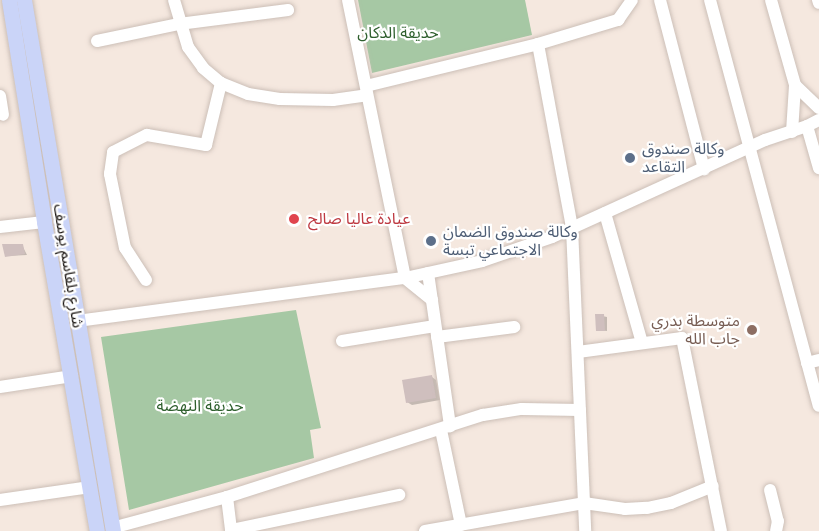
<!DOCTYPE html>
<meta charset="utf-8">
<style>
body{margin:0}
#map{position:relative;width:819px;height:531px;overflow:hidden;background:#f5e8df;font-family:Montserrat,"Noto Sans Arabic",sans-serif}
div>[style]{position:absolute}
.green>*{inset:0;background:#a6c8a4}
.shadow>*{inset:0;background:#0003}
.building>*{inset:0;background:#cfbfbe}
.roads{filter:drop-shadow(0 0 2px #ccbfb7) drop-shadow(0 0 2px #ccbfb7)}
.minor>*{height:12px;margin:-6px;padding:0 6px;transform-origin:6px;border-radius:6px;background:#fff}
.major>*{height:15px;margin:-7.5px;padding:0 7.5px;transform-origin:7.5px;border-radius:7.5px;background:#cad4f8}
.dots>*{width:16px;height:16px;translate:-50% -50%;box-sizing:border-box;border:3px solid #fff;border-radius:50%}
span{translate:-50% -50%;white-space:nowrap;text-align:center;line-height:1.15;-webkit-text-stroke:4.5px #fff;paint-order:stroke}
.park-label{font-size:16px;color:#2e5f2d}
.service-label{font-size:16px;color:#4e5e75}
.left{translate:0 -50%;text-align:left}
.health-label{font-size:16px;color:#be3a42}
.street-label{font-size:16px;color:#1c1714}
.education-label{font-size:16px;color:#785e54}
.right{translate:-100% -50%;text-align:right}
</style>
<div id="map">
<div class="green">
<i style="clip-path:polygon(358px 0,525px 0,532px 35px,372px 73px)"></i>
<i style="clip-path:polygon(296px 310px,321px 428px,310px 430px,314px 458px,129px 510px,101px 337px)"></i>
</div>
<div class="shadow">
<i style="clip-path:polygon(22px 245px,27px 255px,6px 256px)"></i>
<i style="clip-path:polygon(597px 315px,607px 317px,607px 331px,597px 330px)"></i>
<i style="clip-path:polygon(432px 377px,436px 380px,440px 400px,412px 405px,407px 402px)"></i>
</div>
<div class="building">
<i style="clip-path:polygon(2px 244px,23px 244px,25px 254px,5px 257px)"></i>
<i style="clip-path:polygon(595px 314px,604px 314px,605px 331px,596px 331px)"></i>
<i style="clip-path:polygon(432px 375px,436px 398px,406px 403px,402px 380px)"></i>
</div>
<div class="roads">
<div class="minor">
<i style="left:174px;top:0;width:49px;rotate:73.4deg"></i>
<i style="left:188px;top:47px;width:26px;rotate:54deg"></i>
<i style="left:203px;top:68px;width:23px;rotate:40deg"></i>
<i style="left:221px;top:83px;width:29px;rotate:22deg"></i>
<i style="left:248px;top:94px;width:32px;rotate:9deg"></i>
<i style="left:280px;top:99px;width:53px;rotate:1.1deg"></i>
<i style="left:333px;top:100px;width:34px;rotate:-8deg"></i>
<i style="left:348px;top:0;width:284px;rotate:78.4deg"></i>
<i style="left:405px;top:278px;width:35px;rotate:39deg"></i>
<i style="left:660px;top:0;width:175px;rotate:75.4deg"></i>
<i style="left:710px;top:0;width:420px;rotate:75deg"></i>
<i style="left:771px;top:0;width:88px;rotate:74.2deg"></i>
<i style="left:795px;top:85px;width:33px;rotate:44deg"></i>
<i style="left:818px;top:0;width:3px;rotate:72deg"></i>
<i style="left:97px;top:41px;width:84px;rotate:-11.7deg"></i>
<i style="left:179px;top:24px;width:110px;rotate:-7.3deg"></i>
<i style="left:538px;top:44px;width:187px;rotate:79.5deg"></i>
<i style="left:572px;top:228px;width:303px;rotate:87.5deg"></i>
<i style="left:366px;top:86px;width:177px;rotate:-13.7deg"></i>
<i style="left:538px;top:44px;width:84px;rotate:-16.7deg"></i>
<i style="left:618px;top:20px;width:24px;rotate:-55deg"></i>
<i style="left:0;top:96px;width:19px;rotate:81deg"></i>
<i style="left:807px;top:126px;width:44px;rotate:74.1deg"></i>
<i style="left:792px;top:132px;width:47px;rotate:-86.3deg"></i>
<i style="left:605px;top:213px;width:135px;rotate:74.1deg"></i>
<i style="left:0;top:227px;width:44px;rotate:-6.5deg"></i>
<i style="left:428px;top:273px;width:155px;rotate:81.8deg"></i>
<i style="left:146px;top:280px;width:38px;rotate:-123deg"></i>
<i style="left:125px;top:248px;width:76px;rotate:-101.5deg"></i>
<i style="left:110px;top:174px;width:22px;rotate:-82deg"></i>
<i style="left:113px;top:152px;width:38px;rotate:-27deg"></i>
<i style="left:147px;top:135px;width:60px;rotate:9.6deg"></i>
<i style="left:206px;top:145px;width:64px;rotate:-76.4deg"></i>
<i style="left:77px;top:321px;width:331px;rotate:-7.5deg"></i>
<i style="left:405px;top:278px;width:79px;rotate:-12.4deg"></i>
<i style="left:482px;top:261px;width:74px;rotate:-18.9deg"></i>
<i style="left:552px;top:237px;width:234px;rotate:-24.5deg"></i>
<i style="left:765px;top:140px;width:44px;rotate:-18.4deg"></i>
<i style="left:807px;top:126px;width:13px;rotate:-27deg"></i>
<i style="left:437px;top:337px;width:78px;rotate:-7.4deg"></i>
<i style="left:342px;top:341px;width:94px;rotate:-9.2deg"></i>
<i style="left:578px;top:352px;width:105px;rotate:-7.7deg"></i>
<i style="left:682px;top:338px;width:197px;rotate:78.6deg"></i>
<i style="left:807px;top:363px;width:12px;rotate:-14deg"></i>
<i style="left:0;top:387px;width:73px;rotate:-8.7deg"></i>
<i style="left:441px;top:430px;width:97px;rotate:78.1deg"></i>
<i style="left:770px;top:490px;width:32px;rotate:76deg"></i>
<i style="left:778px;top:521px;width:10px;rotate:101deg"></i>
<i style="left:227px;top:497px;width:34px;rotate:83deg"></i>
<i style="left:0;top:500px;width:91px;rotate:-8.2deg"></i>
<i style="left:112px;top:528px;width:119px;rotate:-15.1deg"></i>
<i style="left:227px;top:497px;width:269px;rotate:-17.8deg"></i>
<i style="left:483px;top:415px;width:39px;rotate:-9deg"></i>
<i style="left:522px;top:409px;width:58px;rotate:1deg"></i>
<i style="left:231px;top:530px;width:172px;rotate:-11.8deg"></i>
<i style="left:425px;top:531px;width:161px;rotate:-10deg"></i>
<i style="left:584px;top:503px;width:41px;rotate:8.3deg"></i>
<i style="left:625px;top:509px;width:22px;rotate:-3deg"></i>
<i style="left:647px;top:508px;width:25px;rotate:-12deg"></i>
<i style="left:671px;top:503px;width:45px;rotate:-22deg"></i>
</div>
<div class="major">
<i style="left:9px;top:0;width:225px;rotate:81deg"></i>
<i style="left:44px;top:222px;width:314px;rotate:80.3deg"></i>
<i style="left:24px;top:0;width:538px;rotate:80.49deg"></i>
</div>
</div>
<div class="dots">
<i style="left:630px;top:158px;background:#5c6f8a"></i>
<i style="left:294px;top:219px;background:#e0444e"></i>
<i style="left:431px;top:241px;background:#5c6f8a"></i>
<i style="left:752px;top:330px;background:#8d6e63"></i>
</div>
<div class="park-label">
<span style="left:398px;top:33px">حديقة الدكان</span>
<span style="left:200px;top:406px">حديقة النهضة</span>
</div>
<div class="service-label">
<span class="left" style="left:642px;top:158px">وكالة صندوق<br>التقاعد</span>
<span class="left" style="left:443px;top:241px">وكالة صندوق الضمان<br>الاجتماعي تبسة</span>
</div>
<div class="health-label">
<span class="left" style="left:308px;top:219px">عيادة عاليا صالح</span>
</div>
<div class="street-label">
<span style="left:68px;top:266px;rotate:81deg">شارع بلقاسم يوسف</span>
</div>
<div class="education-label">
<span class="right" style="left:740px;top:330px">متوسطة بدري<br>جاب الله</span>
</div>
</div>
